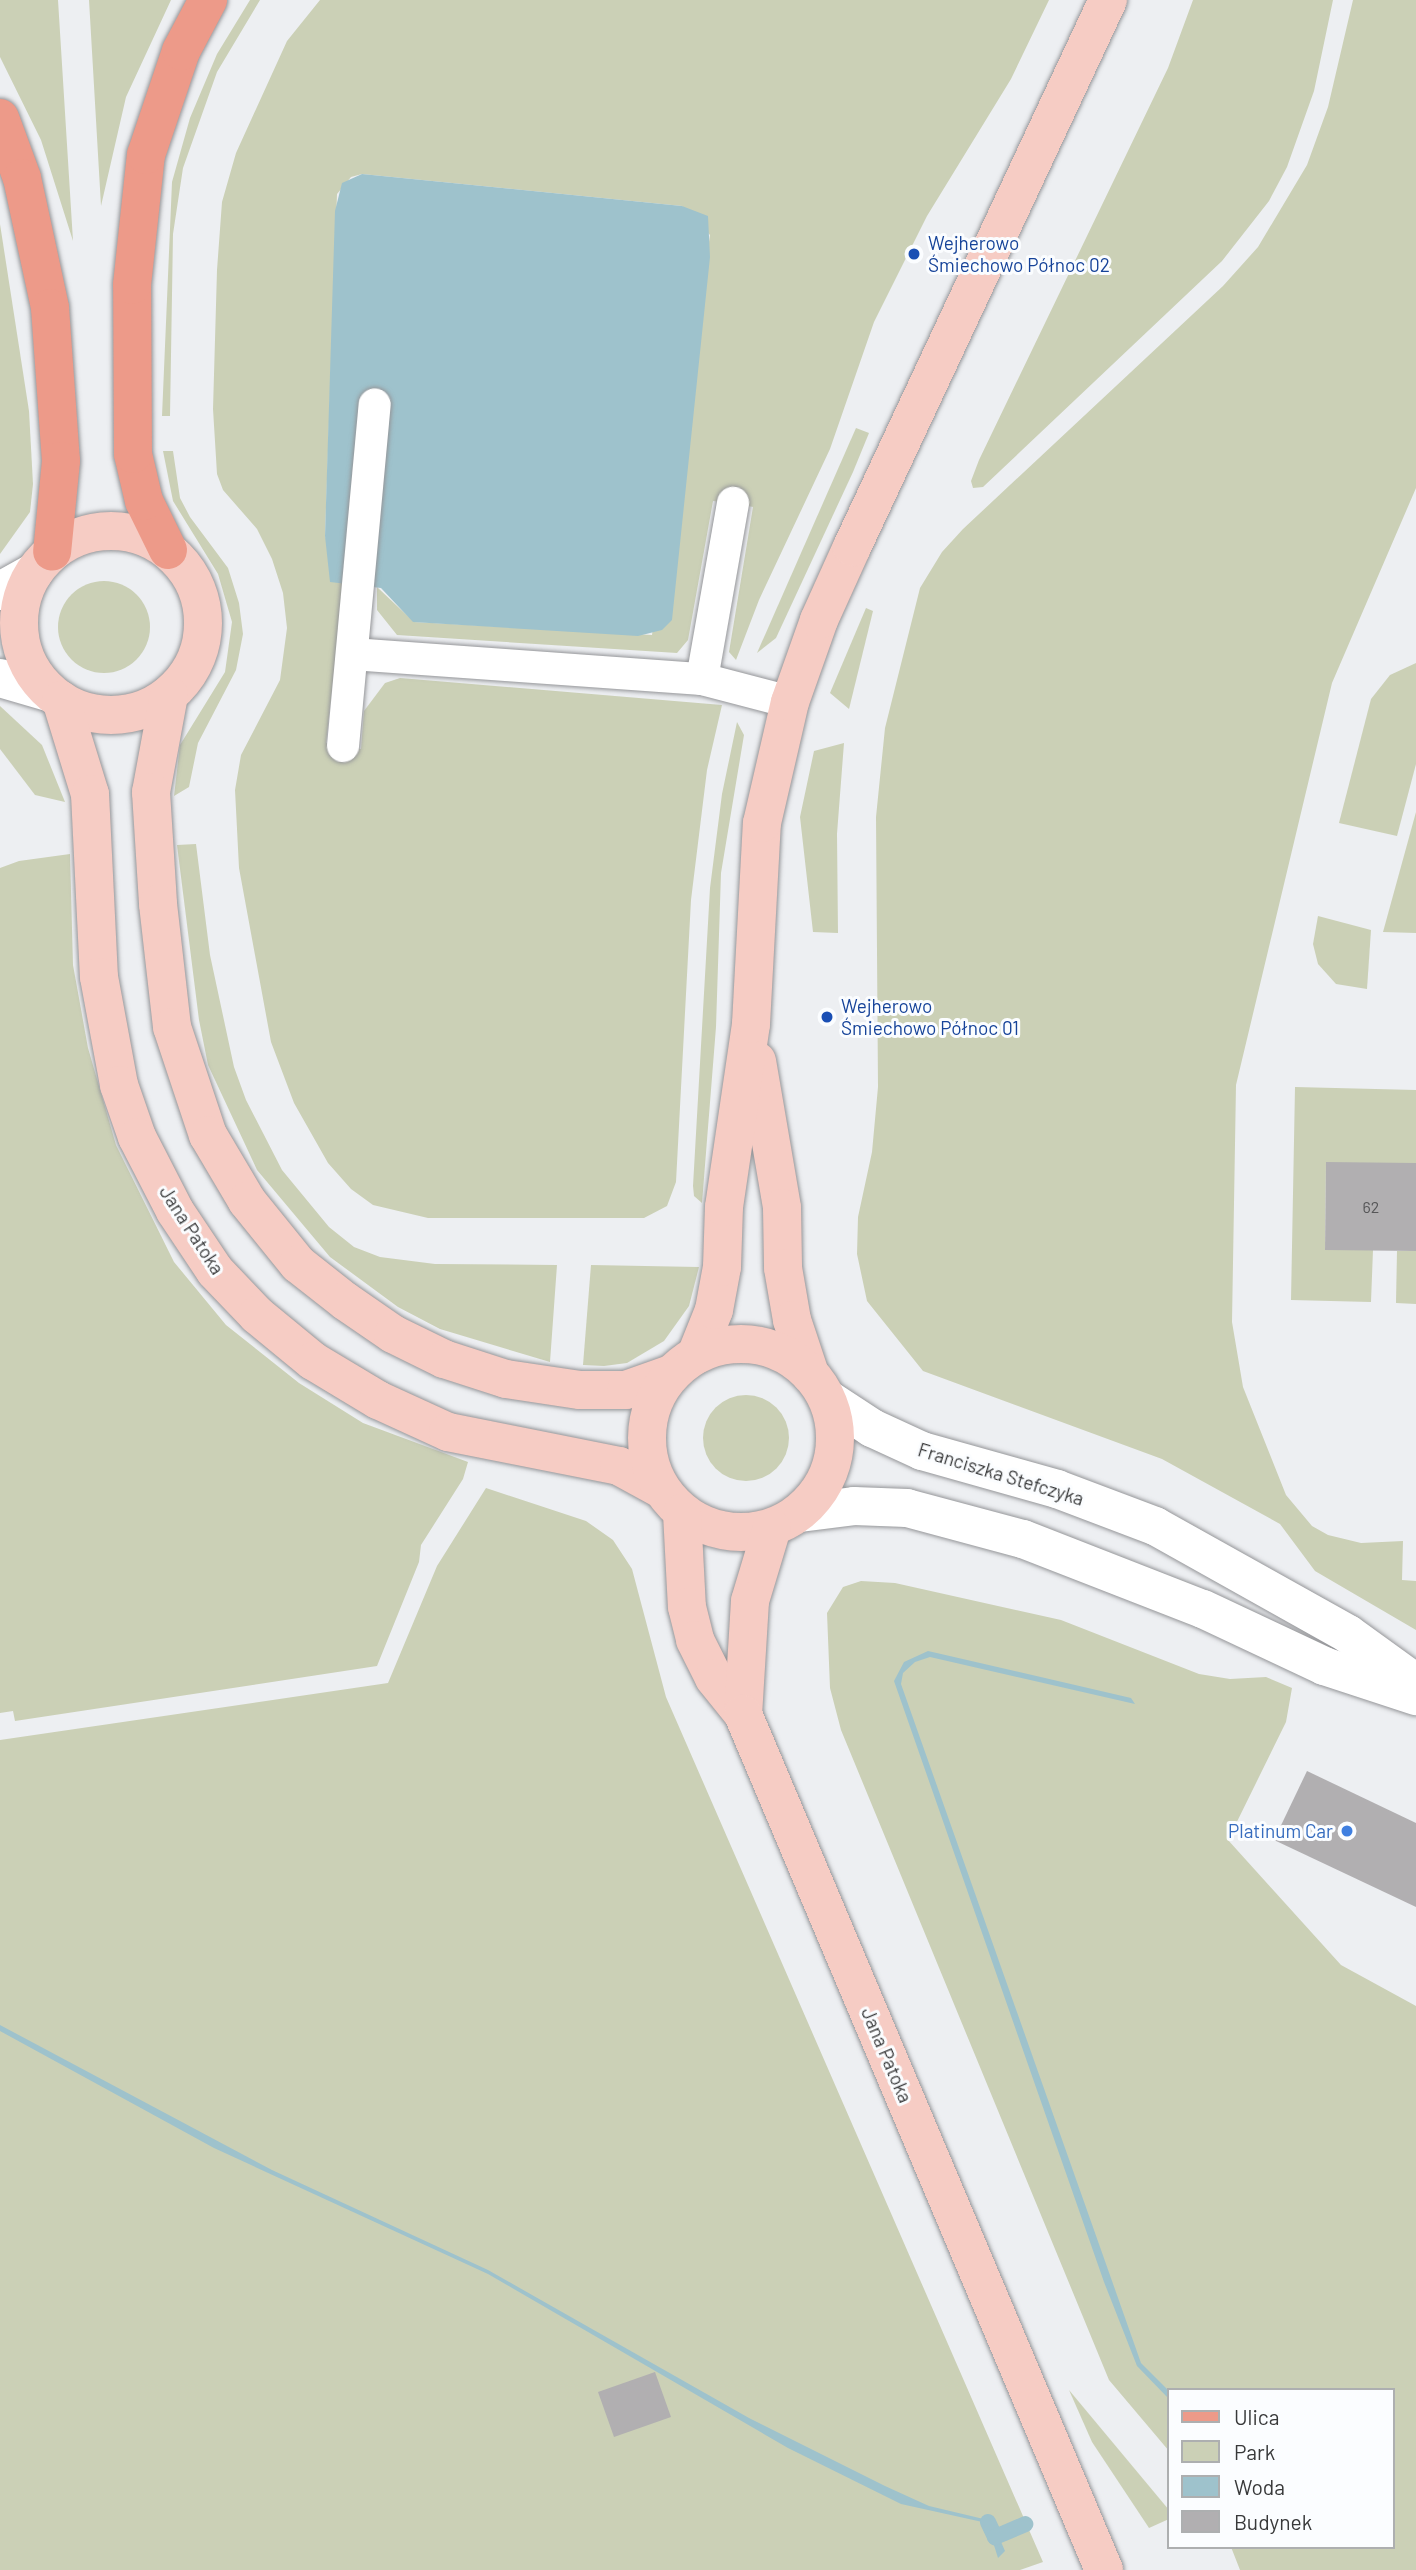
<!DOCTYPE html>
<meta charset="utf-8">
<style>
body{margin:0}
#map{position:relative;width:1416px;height:2570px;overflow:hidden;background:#edeff2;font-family:Barlow,sans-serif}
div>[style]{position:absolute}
.green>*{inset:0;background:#cbd0b6}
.round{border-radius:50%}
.water>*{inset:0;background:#9ec2cc}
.stream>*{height:16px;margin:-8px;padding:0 8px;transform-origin:8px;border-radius:8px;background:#9ec2cc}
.building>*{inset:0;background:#b1afb1}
.roads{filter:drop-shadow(0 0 2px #959699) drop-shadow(0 0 2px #959699)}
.lane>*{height:32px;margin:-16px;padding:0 16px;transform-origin:16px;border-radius:16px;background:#fff}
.street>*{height:38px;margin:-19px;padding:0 19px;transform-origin:19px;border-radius:19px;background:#fff}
.secondary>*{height:38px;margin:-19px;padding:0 19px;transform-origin:19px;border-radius:19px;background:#f6ccc4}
.secondary>.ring{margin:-19px;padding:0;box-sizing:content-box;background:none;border:38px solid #f6ccc4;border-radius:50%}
.primary>*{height:38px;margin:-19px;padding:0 19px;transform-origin:19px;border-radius:19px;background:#ed9a89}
.dots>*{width:19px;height:19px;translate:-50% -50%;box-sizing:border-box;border:4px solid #fbfdff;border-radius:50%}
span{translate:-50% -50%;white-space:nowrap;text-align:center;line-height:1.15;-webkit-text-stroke:6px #fbfdff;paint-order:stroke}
.number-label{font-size:16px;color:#565658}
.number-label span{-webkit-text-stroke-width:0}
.transit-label{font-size:19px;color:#164399}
.left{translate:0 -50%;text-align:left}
.street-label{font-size:19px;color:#38393a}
.shop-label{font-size:19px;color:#366cbe}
.right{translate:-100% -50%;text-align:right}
.legend{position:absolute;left:1167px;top:2388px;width:228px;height:161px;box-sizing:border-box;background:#fbfdff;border:2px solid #adafb0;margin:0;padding:9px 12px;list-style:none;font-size:21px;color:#38393a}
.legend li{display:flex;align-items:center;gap:14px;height:35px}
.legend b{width:35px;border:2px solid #adafb0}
</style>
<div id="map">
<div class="green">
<i style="clip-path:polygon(0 0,58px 0,73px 241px,41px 140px,0 57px)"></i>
<i style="clip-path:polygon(89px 0,171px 0,126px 97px,101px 206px)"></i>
<i style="clip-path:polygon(250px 0,260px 0,217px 72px,183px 168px,173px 234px,170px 416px,162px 416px,172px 182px,190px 118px,217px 54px)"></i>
<i style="clip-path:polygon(320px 0,1049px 0,1011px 79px,927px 216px,874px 322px,830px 449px,759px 600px,736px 660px,729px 652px,753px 507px,733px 503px,713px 501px,688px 640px,677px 653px,397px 635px,377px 610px,377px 587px,414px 622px,652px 635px,710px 235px,682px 206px,362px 174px,351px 177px,337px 194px,325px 536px,344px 584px,326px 743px,361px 749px,364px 711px,385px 683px,400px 678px,722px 705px,707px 770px,691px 900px,676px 1182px,667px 1206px,644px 1218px,428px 1218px,373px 1205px,351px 1189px,328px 1163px,294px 1103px,271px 1042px,239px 868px,235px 790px,241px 755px,280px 680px,287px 628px,283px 593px,272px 559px,257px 529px,223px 490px,217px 474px,213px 409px,217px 270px,222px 202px,236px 153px,287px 41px)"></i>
<i style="clip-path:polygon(1193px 0,1333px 0,1314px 91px,1287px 167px,1269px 201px,1222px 261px,983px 487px,973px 488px,971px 481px,979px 460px,1168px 68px)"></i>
<i style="clip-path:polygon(1353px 0,1416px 0,1416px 488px,1332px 683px,1236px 1085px,1232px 1322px,1243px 1387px,1286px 1495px,1312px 1526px,1328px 1535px,1361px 1543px,1403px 1541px,1402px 1580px,1416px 1581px,1416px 1630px,1315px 1571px,1280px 1524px,1162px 1459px,923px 1371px,867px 1301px,857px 1254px,858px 1217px,872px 1152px,878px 1087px,876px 817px,885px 728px,920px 588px,942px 552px,963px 529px,1223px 286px,1258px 247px,1307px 165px,1328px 107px)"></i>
<i style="clip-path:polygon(0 224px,29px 411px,33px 484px,30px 512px,0 554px)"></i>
<i style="clip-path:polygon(856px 428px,869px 433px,853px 472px,776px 638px,757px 653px)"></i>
<i style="clip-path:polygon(163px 451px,173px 451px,180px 498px,190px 517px,228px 568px,239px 603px,243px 634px,236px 670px,198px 743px,189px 787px,174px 796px,180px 745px,225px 672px,232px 622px,218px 574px,173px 501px)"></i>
<i class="round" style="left:58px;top:581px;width:92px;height:92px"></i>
<i style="clip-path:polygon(866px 608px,873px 611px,849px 709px,830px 693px)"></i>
<i style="clip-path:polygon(1416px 663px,1416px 764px,1397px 836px,1339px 823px,1371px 699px,1390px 675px)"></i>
<i style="clip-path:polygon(0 706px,42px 745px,65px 802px,35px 795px,0 749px)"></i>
<i style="clip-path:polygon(737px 722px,744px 735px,721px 873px,716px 1027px,702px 1203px,694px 1196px,693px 1186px,710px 888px,722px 794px)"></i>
<i style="clip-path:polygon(844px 743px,837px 834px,838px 933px,813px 932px,800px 817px,814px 751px)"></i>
<i style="clip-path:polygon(1416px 812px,1416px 933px,1383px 932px)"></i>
<i style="clip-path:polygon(196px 844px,210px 955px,234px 1067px,246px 1100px,282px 1170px,329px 1227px,354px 1247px,380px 1257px,435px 1264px,557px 1265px,550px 1362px,440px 1329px,398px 1307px,330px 1257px,257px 1170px,208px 1065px,199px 1020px,177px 845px)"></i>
<i style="clip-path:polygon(70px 854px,73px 965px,88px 1048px,116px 1145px,174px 1262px,226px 1325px,299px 1383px,363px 1423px,468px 1462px,463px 1479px,421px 1545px,419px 1562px,377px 1666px,15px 1721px,13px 1711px,0 1713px,0 868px,19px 861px)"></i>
<i style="clip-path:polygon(1318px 916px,1371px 930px,1367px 989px,1336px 984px,1318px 964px,1313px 944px)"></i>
<i style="clip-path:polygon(1295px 1087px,1416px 1090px,1416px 1163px,1326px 1163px,1325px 1250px,1373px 1250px,1371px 1302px,1291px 1300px)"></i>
<i style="clip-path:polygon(1397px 1251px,1416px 1251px,1416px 1304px,1396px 1303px)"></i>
<i style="clip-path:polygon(591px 1265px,699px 1267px,689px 1306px,664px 1341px,627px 1363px,604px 1366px,583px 1365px)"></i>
<i class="round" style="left:703px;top:1395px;width:86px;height:86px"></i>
<i style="clip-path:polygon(486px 1488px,586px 1521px,613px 1540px,632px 1569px,666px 1697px,1043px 2562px,1020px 2570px,0 2570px,0 1740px,388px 1683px,437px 1566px)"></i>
<i style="clip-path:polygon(861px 1581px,895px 1583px,1061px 1620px,1199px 1674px,1230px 1679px,1266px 1677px,1292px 1688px,1286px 1722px,1228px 1840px,1341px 1965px,1416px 2006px,1416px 2570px,1240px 2570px,1231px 2547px,1393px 2547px,1393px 2390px,1169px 2390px,1169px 2451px,1109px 2380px,841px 1730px,830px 1688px,827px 1613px,843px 1587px)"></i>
<i style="clip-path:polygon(1069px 2390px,1169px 2510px,1169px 2519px,1149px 2528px,1092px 2442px)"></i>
</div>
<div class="water">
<i style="clip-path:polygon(362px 174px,682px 206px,708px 216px,710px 257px,672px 620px,662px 630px,638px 636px,413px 622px,381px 588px,330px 582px,325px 536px,335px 211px,342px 183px)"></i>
<i style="clip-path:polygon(928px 1651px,1131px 1698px,1135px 1704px,930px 1657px,915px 1662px,903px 1673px,901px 1684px,1141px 2363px,1169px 2391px,1169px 2399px,1137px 2366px,1104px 2282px,894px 1681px,904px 1662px)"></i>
<i style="clip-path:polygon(0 2025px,272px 2170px,488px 2270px,749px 2418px,885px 2486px,929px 2506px,992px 2521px,1005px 2551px,998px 2558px,987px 2523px,901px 2504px,788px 2448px,488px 2274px,214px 2148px,0 2031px)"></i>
</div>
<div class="stream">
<i style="left:988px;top:2522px;width:17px;rotate:65deg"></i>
<i style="left:995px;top:2537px;width:33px;rotate:-23deg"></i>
</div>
<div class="building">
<i style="clip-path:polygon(1326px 1162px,1416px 1163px,1416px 1251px,1325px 1250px)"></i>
<i style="clip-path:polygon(1307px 1771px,1416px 1823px,1416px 1907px,1274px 1840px)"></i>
<i style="clip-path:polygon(655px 2372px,671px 2417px,614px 2437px,598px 2392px)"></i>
</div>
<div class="roads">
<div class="lane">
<i style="left:352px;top:654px;width:351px;rotate:4.1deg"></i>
<i style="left:702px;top:679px;width:91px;rotate:14.6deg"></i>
<i style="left:702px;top:679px;width:179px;rotate:-80deg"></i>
<i style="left:343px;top:746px;width:343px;rotate:-84.7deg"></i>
</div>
<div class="street">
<i style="left:0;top:591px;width:39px;rotate:-29deg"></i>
<i style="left:0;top:678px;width:50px;rotate:16.3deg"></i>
<i style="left:828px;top:1399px;width:53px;rotate:33.4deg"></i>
<i style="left:872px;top:1428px;width:55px;rotate:24.7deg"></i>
<i style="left:922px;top:1451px;width:140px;rotate:15.7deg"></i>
<i style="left:1057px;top:1489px;width:105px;rotate:20.7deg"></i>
<i style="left:1155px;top:1526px;width:221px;rotate:29.2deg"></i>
<i style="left:1348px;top:1634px;width:84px;rotate:35.8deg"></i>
<i style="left:800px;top:1513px;width:54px;rotate:-7.4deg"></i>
<i style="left:854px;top:1506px;width:53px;rotate:2.2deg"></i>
<i style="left:907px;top:1508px;width:120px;rotate:15deg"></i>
<i style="left:1023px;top:1539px;width:193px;rotate:21.3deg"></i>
<i style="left:1203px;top:1609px;width:134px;rotate:25.2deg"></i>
<i style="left:1324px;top:1666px;width:97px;rotate:18.1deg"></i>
</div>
<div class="secondary">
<i class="ring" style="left:19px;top:531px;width:146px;height:146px"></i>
<i style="left:169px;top:695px;width:99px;rotate:100.5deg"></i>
<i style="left:151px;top:792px;width:112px;rotate:86.4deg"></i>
<i style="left:158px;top:904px;width:124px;rotate:83.5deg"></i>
<i style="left:172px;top:1027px;width:114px;rotate:71.6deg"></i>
<i style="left:208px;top:1135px;width:77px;rotate:59.4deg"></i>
<i style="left:247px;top:1201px;width:81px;rotate:51deg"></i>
<i style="left:298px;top:1264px;width:60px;rotate:38.2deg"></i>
<i style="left:345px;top:1301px;width:58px;rotate:34.5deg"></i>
<i style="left:393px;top:1334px;width:57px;rotate:26.1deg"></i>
<i style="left:444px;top:1359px;width:65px;rotate:17.9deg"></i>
<i style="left:506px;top:1379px;width:75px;rotate:8.5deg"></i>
<i style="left:580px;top:1390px;width:46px"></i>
<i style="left:626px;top:1390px;width:48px;rotate:-19.6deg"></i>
<i style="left:61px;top:700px;width:98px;rotate:72.9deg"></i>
<i style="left:90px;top:794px;width:183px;rotate:87.2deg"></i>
<i style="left:99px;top:977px;width:110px;rotate:79.5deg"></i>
<i style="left:119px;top:1085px;width:55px;rotate:70.9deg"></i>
<i style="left:137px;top:1137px;width:83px;rotate:62.8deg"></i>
<i style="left:175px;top:1211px;width:72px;rotate:56.3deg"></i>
<i style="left:215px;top:1271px;width:61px;rotate:46.3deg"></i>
<i style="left:257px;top:1315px;width:72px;rotate:39.4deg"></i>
<i style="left:313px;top:1361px;width:76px;rotate:31deg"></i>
<i style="left:378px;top:1400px;width:77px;rotate:24.6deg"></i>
<i style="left:448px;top:1432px;width:174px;rotate:11.2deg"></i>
<i style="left:619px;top:1466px;width:48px;rotate:28.7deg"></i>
<i style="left:757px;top:1061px;width:149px;rotate:80.3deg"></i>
<i style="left:782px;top:1208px;width:60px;rotate:89deg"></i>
<i style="left:783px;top:1268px;width:53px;rotate:80.2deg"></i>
<i style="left:792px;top:1320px;width:57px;rotate:71.6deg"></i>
<i class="ring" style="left:647px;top:1344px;width:150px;height:150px"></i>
<i style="left:696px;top:1355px;width:48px;rotate:-68.2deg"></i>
<i style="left:714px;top:1310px;width:44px;rotate:-79.5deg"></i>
<i style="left:722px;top:1267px;width:60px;rotate:-88.1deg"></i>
<i style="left:724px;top:1207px;width:185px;rotate:-81.6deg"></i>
<i style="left:751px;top:1024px;width:201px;rotate:-86.9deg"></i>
<i style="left:762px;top:823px;width:124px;rotate:-77deg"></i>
<i style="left:790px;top:702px;width:87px;rotate:-70.5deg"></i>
<i style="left:819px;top:620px;width:80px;rotate:-65.7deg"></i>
<i style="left:852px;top:547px;width:604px;rotate:-64.92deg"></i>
<i style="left:682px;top:1513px;width:94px;rotate:87deg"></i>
<i style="left:687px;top:1607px;width:34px;rotate:76deg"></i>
<i style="left:695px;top:1640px;width:42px;rotate:63.4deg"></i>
<i style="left:714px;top:1678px;width:46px;rotate:51.1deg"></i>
<i style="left:772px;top:1528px;width:76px;rotate:106.8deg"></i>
<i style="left:750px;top:1601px;width:113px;rotate:93.5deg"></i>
<i style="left:743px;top:1714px;width:929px;rotate:67.13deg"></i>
</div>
<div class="primary">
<i style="left:0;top:118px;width:64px;rotate:69.9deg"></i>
<i style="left:22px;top:178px;width:133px;rotate:77.8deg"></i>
<i style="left:50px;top:308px;width:153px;rotate:85.9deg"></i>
<i style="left:61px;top:461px;width:91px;rotate:95.6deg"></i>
<i style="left:168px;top:550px;width:55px;rotate:-116.1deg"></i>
<i style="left:144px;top:501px;width:48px;rotate:-103.2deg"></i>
<i style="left:133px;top:454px;width:169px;rotate:-90.3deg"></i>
<i style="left:132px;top:285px;width:131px;rotate:-83.9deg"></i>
<i style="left:146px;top:155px;width:110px;rotate:-71.4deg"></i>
<i style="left:181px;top:51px;width:58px;rotate:-62.1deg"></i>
</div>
</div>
<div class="dots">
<i style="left:914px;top:254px;background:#1a4fb4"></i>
<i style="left:827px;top:1017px;background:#1a4fb4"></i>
<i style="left:1347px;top:1831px;background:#3f7fe0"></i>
</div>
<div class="number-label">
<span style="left:1371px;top:1207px">62</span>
</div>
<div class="transit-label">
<span class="left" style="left:928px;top:254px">Wejherowo<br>Śmiechowo Północ 02</span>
<span class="left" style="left:841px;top:1017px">Wejherowo<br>Śmiechowo Północ 01</span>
</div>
<div class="street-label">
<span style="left:192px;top:1230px;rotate:57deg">Jana Patoka</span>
<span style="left:1001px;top:1474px;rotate:17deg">Franciszka Stefczyka</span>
<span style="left:887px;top:2055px;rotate:67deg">Jana Patoka</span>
</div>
<div class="shop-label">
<span class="right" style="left:1333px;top:1831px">Platinum Car</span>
</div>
<ul class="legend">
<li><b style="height:9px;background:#ed9a89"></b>Ulica</li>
<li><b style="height:19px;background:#cbd0b6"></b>Park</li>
<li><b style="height:19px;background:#9ec2cc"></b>Woda</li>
<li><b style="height:19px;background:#b1afb1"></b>Budynek</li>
</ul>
</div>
